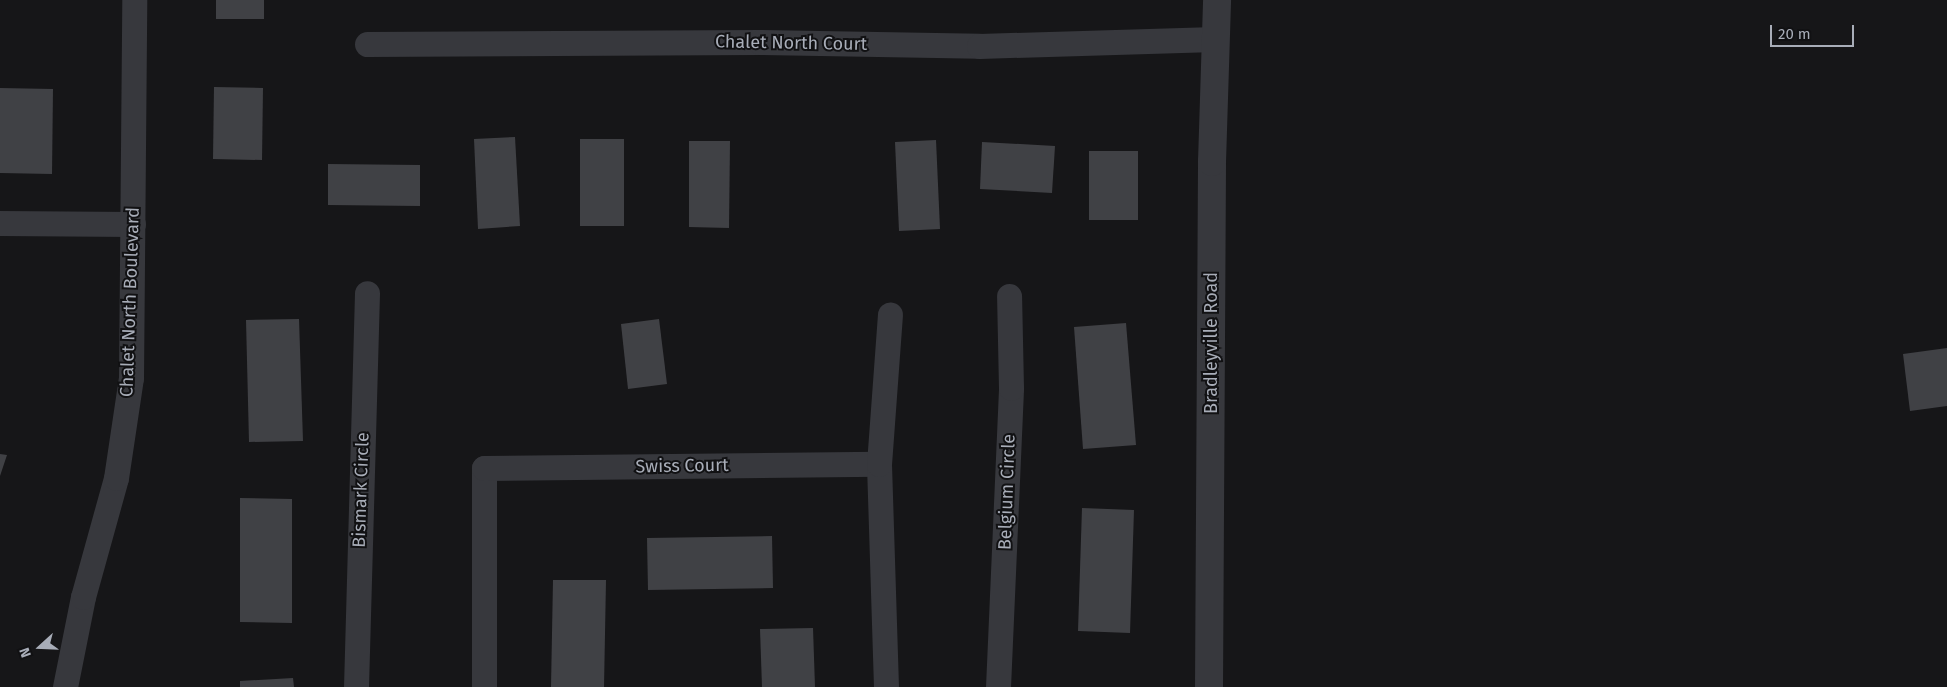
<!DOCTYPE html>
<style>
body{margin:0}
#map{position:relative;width:1947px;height:687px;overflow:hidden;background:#161618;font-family:"Fira Sans",sans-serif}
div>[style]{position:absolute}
.building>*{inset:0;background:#404145}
.minor>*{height:25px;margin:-12.5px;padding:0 12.5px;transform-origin:12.5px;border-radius:12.5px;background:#37383d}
.tertiary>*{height:28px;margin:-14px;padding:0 14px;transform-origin:14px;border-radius:14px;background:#37383d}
span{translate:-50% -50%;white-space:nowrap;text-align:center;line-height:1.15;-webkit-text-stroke:4px #111113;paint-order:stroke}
.street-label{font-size:18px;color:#a8adb8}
.north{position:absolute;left:15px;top:622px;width:50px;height:50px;-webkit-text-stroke:4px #111113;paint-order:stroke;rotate:250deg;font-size:14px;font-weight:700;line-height:20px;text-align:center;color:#a8adb8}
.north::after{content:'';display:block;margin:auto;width:18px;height:22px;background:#a8adb8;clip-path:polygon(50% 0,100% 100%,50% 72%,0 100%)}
.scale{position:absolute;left:1770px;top:25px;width:84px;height:22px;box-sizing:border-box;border:2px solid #a8adb8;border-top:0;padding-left:6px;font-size:15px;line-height:18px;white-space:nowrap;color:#a8adb8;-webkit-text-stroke:4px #111113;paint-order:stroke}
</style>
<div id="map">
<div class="building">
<i style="clip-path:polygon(216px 0,264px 0,264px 19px,216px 19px)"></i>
<i style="clip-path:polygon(214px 87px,263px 88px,262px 160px,213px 159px)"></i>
<i style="clip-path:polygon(0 88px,53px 89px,52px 174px,0 173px)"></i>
<i style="clip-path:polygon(515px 137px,520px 226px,478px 229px,474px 139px)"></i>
<i style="clip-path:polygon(580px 139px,624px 139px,624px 226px,580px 226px)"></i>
<i style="clip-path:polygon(936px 140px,940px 229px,899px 231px,895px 142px)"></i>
<i style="clip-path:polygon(689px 141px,730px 141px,729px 228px,689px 227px)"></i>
<i style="clip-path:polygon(982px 142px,1055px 146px,1052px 193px,980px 189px)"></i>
<i style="clip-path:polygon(1089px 151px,1138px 151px,1138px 220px,1089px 220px)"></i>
<i style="clip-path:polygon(328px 164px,420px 165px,420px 206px,328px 205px)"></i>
<i style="clip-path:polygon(299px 319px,303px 441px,249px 442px,246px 320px)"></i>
<i style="clip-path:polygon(659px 319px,667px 384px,628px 389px,621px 324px)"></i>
<i style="clip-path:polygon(1126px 323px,1136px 445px,1083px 449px,1074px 327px)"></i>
<i style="clip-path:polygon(1947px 348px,1947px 406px,1910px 411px,1903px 354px)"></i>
<i style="clip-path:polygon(0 454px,7px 455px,0 476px)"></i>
<i style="clip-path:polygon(240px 498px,292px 499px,292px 623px,240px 622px)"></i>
<i style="clip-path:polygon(1082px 508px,1134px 510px,1130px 633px,1078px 631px)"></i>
<i style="clip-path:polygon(772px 536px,773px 588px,648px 590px,647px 538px)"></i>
<i style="clip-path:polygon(553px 580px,606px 580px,604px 687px,551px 687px)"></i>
<i style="clip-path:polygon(813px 628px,815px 687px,762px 687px,760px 629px)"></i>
<i style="clip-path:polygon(293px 678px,294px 687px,240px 687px,240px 681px)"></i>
</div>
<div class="minor">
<i style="left:367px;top:44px;width:393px;rotate:-0.3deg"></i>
<i style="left:760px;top:42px;width:219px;rotate:1deg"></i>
<i style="left:979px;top:46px;width:236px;rotate:-1.7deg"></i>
<i style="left:0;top:223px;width:133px;rotate:0.4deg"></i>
<i style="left:65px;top:687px;width:92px;rotate:-78.7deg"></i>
<i style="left:83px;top:597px;width:123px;rotate:-74.5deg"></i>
<i style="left:116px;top:478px;width:101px;rotate:-81.5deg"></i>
<i style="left:131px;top:378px;width:378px;rotate:-89.5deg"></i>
<i style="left:356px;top:687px;width:394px;rotate:-88.4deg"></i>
<i style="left:484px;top:687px;width:219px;rotate:-90deg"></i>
<i style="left:484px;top:468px;width:395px;rotate:-0.6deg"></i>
<i style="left:886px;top:687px;width:223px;rotate:-91.8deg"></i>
<i style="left:879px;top:464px;width:150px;rotate:-85.8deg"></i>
<i style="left:998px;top:687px;width:299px;rotate:-87.5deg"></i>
<i style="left:1011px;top:388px;width:92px;rotate:-91.2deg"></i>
</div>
<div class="tertiary">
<i style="left:1209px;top:687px;width:525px;rotate:-89.67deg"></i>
<i style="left:1212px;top:162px;width:162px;rotate:-88.2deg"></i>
</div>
<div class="street-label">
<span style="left:791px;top:43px;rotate:1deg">Chalet North Court</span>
<span style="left:130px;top:302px;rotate:-88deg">Chalet North Boulevard</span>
<span style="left:1211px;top:343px;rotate:-90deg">Bradleyville Road</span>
<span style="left:682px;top:466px;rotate:-1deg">Swiss Court</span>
<span style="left:361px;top:490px;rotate:-88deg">Bismark Circle</span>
<span style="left:1007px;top:492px;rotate:-88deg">Belgium Circle</span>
</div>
<div class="north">N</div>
<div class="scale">20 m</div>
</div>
